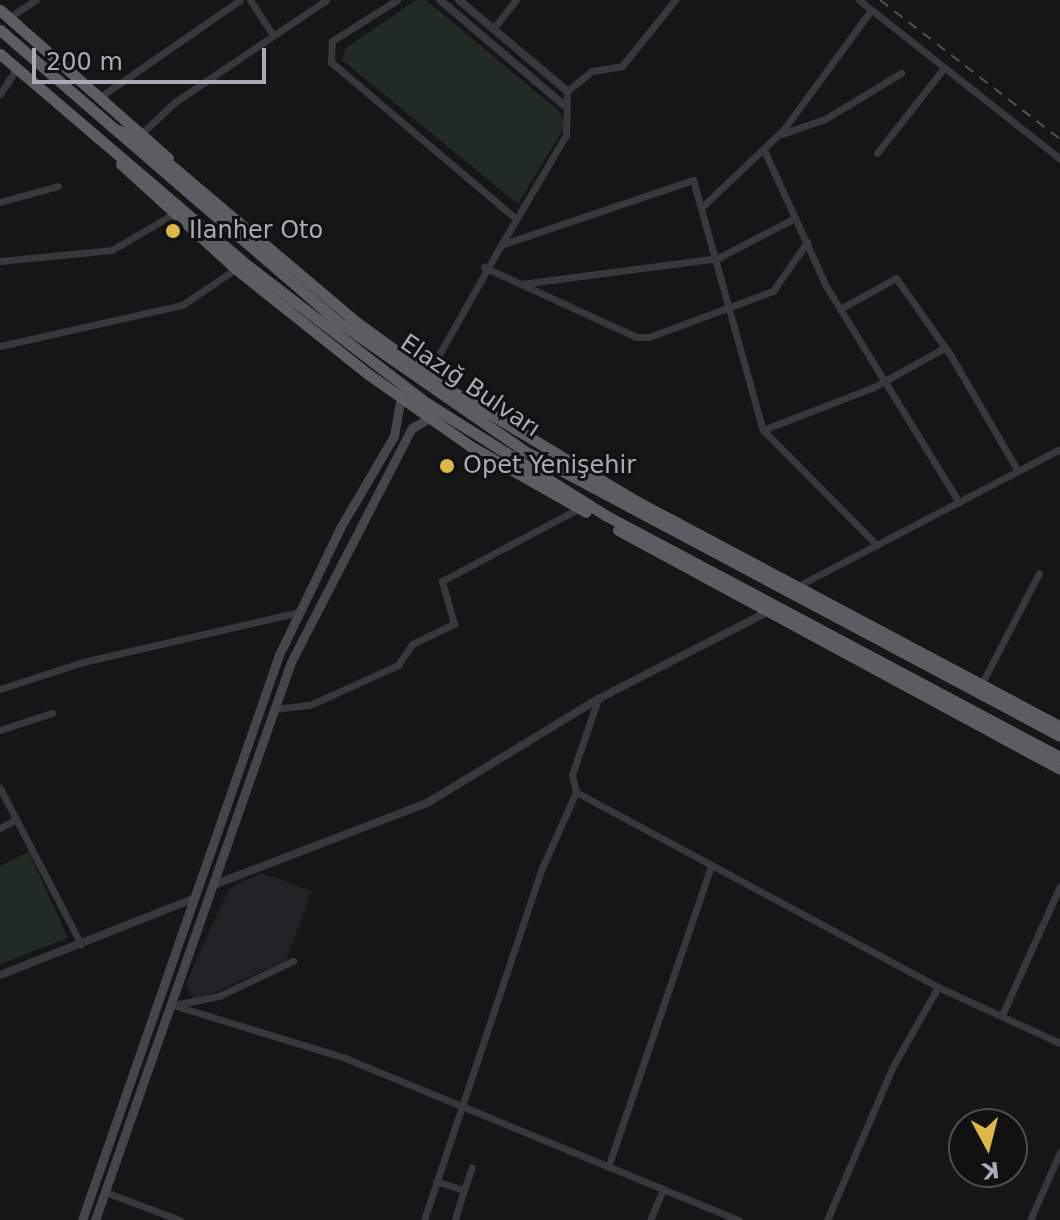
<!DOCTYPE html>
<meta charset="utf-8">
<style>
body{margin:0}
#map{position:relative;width:1060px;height:1220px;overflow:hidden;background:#161617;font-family:"DejaVu Sans",sans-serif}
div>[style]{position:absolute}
.built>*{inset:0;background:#222224}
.green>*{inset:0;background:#222a24}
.minor>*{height:7px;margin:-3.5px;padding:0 3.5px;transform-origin:3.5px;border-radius:3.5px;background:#37373c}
.tertiary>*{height:8px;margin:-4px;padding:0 4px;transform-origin:4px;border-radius:4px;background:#37373c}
.secondary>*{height:9px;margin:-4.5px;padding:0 4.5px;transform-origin:4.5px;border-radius:4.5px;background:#45464c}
.trunk>*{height:11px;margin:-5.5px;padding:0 5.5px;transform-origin:5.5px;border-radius:5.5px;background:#5c5c63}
.rail>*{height:2px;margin-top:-1px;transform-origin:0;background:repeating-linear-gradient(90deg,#505157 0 10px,transparent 0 18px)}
.dots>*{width:22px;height:22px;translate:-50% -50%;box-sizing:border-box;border:4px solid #111112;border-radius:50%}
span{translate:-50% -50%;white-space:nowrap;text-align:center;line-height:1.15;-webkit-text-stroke:6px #111112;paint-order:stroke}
.poi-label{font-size:24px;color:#a9acb6}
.left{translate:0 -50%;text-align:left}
.street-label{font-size:24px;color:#a9acb6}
.north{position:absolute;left:948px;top:1108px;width:80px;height:80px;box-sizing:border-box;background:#111112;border:2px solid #4e4f54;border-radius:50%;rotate:173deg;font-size:22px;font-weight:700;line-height:32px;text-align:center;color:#a9acb6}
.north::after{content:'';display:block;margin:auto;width:28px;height:36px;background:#ddb848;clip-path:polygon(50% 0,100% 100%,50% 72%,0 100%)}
.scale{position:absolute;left:32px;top:48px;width:234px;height:36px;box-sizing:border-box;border:4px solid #a9acb6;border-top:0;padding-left:10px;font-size:24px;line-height:28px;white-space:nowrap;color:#a9acb6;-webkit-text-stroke:6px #111112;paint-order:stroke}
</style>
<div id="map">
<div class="built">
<i style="clip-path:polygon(262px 873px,312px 891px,286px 961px,194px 1001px,186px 983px,229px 888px)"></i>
</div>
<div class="green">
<i style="clip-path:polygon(416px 0,426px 0,560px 112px,565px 126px,518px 204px,342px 60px,346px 48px)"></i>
<i style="clip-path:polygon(29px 852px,68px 938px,0 964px,0 866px)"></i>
</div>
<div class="minor">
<i style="left:250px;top:0;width:42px;rotate:56.7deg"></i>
<i style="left:397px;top:0;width:77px;rotate:147.8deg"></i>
<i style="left:332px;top:41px;width:21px;rotate:93deg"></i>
<i style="left:331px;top:62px;width:241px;rotate:40.3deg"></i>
<i style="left:859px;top:0;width:256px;rotate:38.3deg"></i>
<i style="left:8px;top:18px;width:33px;rotate:-33deg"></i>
<i style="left:493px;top:29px;width:37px;rotate:-52deg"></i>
<i style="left:0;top:94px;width:31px;rotate:-57deg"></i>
<i style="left:100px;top:97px;width:170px;rotate:-34.7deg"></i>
<i style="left:143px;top:132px;width:44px;rotate:-43.2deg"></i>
<i style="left:175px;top:102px;width:182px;rotate:-34deg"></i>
<i style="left:779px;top:135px;width:49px;rotate:-19.2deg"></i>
<i style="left:825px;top:119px;width:89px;rotate:-31.2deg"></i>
<i style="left:764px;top:150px;width:149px;rotate:65.5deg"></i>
<i style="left:826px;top:286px;width:254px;rotate:58.4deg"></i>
<i style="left:877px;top:153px;width:107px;rotate:-51.8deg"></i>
<i style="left:0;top:202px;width:60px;rotate:-15.4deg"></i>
<i style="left:703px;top:206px;width:112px;rotate:-43.5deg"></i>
<i style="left:784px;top:129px;width:147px;rotate:-53.8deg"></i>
<i style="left:501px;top:245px;width:128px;rotate:-59.4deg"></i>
<i style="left:566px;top:135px;width:44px;rotate:-88.7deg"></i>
<i style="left:567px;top:91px;width:32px;rotate:-39deg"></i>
<i style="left:592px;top:71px;width:30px;rotate:-9deg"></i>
<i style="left:622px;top:66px;width:85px;rotate:-51.2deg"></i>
<i style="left:0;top:261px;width:113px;rotate:-5.6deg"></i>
<i style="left:112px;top:250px;width:71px;rotate:-30.5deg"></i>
<i style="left:484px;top:267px;width:167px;rotate:24.7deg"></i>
<i style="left:636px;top:337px;width:13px"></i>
<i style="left:649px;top:337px;width:132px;rotate:-20.4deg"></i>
<i style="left:773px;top:291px;width:60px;rotate:-55.2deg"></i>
<i style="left:521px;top:284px;width:199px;rotate:-7.5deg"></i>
<i style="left:718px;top:258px;width:87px;rotate:-27.5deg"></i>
<i style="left:840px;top:309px;width:64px;rotate:-29deg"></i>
<i style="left:896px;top:278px;width:95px;rotate:54.8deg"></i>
<i style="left:951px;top:356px;width:133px;rotate:59.8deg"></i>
<i style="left:0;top:346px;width:187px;rotate:-12.7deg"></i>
<i style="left:182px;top:305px;width:65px;rotate:-33.7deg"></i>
<i style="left:428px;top:374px;width:148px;rotate:-60.5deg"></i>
<i style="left:501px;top:245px;width:203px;rotate:-18.7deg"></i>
<i style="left:693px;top:180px;width:260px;rotate:74.4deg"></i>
<i style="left:763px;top:430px;width:162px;rotate:45.3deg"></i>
<i style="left:763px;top:430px;width:119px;rotate:-21.2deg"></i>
<i style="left:874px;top:387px;width:80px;rotate:-29.1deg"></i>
<i style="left:796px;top:587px;width:298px;rotate:-27.6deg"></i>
<i style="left:981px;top:685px;width:126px;rotate:-62.6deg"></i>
<i style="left:0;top:689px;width:87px;rotate:-18deg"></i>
<i style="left:83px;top:662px;width:219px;rotate:-13deg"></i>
<i style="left:598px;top:699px;width:80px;rotate:108.9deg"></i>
<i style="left:572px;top:775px;width:17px;rotate:77deg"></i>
<i style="left:576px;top:792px;width:411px;rotate:28.3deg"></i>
<i style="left:938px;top:987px;width:134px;rotate:24.7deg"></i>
<i style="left:275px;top:709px;width:35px;rotate:-7deg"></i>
<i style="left:310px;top:705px;width:97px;rotate:-24.4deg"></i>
<i style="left:398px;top:665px;width:25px;rotate:-56deg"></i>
<i style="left:412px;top:644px;width:47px;rotate:-25.5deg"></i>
<i style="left:454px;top:624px;width:45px;rotate:-105.6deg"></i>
<i style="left:442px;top:581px;width:156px;rotate:-27.9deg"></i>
<i style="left:0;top:730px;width:55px;rotate:-18.1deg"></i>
<i style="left:0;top:788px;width:176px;rotate:62.6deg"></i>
<i style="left:0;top:828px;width:18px;rotate:-29deg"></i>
<i style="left:179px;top:1004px;width:41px;rotate:-11.3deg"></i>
<i style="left:219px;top:996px;width:82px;rotate:-25.3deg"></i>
<i style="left:173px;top:1005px;width:180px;rotate:17.1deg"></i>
<i style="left:345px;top:1058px;width:426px;rotate:22.4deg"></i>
<i style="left:1002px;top:1015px;width:141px;rotate:-65.8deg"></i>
<i style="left:608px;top:1167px;width:317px;rotate:-71.1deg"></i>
<i style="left:436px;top:1181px;width:29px;rotate:18deg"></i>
<i style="left:464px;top:1190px;width:24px;rotate:-71deg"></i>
<i style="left:105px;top:1192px;width:80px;rotate:20.5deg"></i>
<i style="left:455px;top:1219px;width:30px;rotate:-73deg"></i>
<i style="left:424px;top:1220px;width:371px;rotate:-71.5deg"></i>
<i style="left:542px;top:868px;width:83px;rotate:-65.9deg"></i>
<i style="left:650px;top:1220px;width:34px;rotate:-67deg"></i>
<i style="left:827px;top:1220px;width:165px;rotate:-66.8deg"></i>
<i style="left:892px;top:1068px;width:93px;rotate:-60.4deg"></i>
<i style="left:1030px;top:1220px;width:74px;rotate:-66.2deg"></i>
</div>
<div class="tertiary">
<i style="left:440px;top:0;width:162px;rotate:40.3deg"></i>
<i style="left:459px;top:0;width:141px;rotate:40.1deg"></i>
<i style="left:216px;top:884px;width:226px;rotate:-21deg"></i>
<i style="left:427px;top:803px;width:200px;rotate:-31.3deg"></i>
<i style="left:598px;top:699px;width:188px;rotate:-27.2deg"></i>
<i style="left:0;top:975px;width:210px;rotate:-21.5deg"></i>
</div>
<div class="secondary">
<i style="left:82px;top:1220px;width:598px;rotate:-70.78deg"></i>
<i style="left:279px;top:655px;width:141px;rotate:-64.3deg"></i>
<i style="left:340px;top:528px;width:107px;rotate:-59.6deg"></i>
<i style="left:394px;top:436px;width:39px;rotate:-80deg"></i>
<i style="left:95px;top:1220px;width:591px;rotate:-70.65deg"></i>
<i style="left:291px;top:662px;width:263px;rotate:-62.7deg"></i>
<i style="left:412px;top:428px;width:20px;rotate:-30deg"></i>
</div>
<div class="trunk">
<i style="left:0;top:10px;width:224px;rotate:41.4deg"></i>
<i style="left:0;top:30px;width:445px;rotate:40.8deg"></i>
<i style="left:337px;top:321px;width:226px;rotate:34.7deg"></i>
<i style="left:523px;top:450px;width:608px;rotate:28.04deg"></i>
<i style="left:0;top:54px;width:318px;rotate:40.5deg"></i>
<i style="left:242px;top:261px;width:231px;rotate:37.6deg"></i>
<i style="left:425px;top:402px;width:213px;rotate:32.1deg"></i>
<i style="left:605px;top:515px;width:515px;rotate:28.01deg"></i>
<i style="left:118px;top:130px;width:25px;rotate:23deg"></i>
<i style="left:141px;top:140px;width:285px;rotate:40.2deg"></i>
<i style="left:359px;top:324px;width:112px;rotate:36deg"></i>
<i style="left:450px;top:390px;width:219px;rotate:30.8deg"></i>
<i style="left:638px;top:502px;width:478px;rotate:28deg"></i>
<i style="left:121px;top:164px;width:156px;rotate:42.4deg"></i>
<i style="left:236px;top:269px;width:169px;rotate:38.5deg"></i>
<i style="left:368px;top:374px;width:125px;rotate:35.2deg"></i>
<i style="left:470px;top:446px;width:133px;rotate:29.6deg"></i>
<i style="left:618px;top:530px;width:502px;rotate:28.4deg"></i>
</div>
<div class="rail">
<i style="left:880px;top:0;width:227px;rotate:37.7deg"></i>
</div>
<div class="dots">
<i style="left:173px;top:231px;background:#ddb848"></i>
<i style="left:447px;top:466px;background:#ddb848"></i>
</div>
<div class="poi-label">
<span class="left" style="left:189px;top:231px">Ilanher Oto</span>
<span class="left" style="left:463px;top:466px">Opet Yenişehir</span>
</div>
<div class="street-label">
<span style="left:470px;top:386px;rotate:34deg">Elazığ Bulvarı</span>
</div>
<div class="north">K</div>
<div class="scale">200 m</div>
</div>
